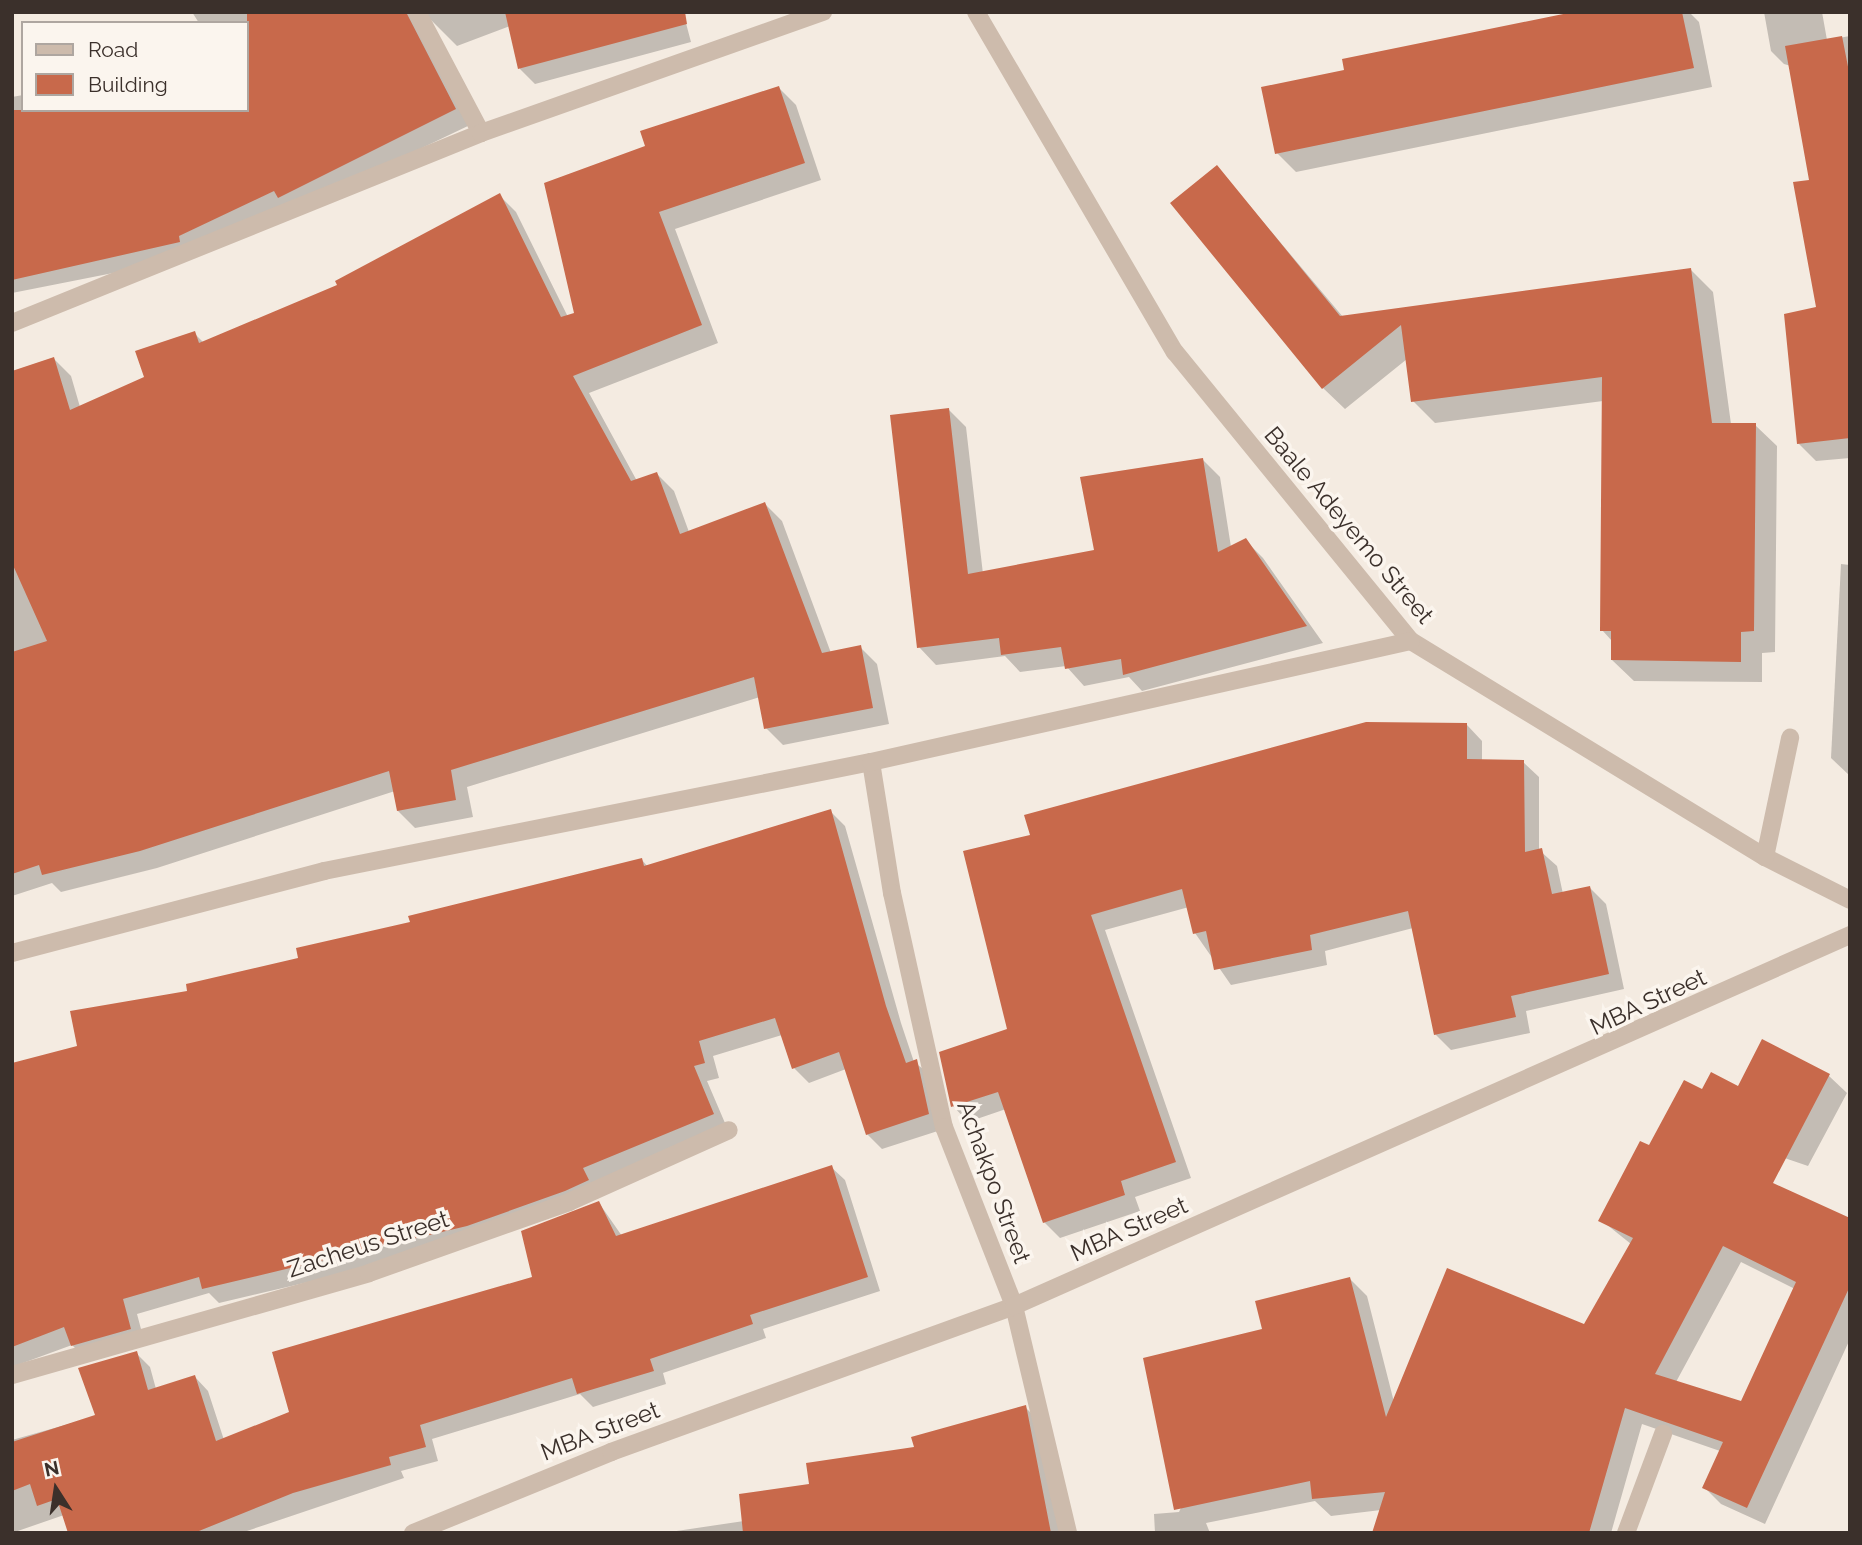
<!DOCTYPE html>
<style>
body{margin:0}
#map{position:relative;width:1862px;height:1545px;overflow:hidden;background:#f4ebe1;font-family:Raleway,sans-serif}
div>[style]{position:absolute}
.shadow>*{inset:0;background:#0003}
.building>*{inset:0;background:#c8694b}
.minor>*{height:18px;margin:-9px;padding:0 9px;transform-origin:9px;border-radius:9px;background:#cdbbac}
span{translate:-50% -50%;white-space:nowrap;text-align:center;line-height:1.15;-webkit-text-stroke:7px #fbf5ee;paint-order:stroke}
.street-label{font-size:24px;color:#3b302b}
.frame{position:absolute;inset:0;border:14px solid #3b302b;pointer-events:none}
.legend{position:absolute;left:21px;top:21px;width:228px;height:91px;box-sizing:border-box;background:#fbf5ee;border:2px solid #aea6a0;margin:0;padding:9px 12px;list-style:none;font-size:21px;color:#3b302b}
.legend li{display:flex;align-items:center;gap:14px;height:35px}
.legend b{width:35px;border:2px solid #aea6a0}
.north{position:absolute;left:21px;top:1454px;width:70px;height:70px;-webkit-text-stroke:5px #fbf5ee;paint-order:stroke;rotate:348deg;font-size:19px;font-weight:700;line-height:28px;text-align:center;color:#3b302b}
.north::after{content:'';display:block;margin:auto;width:24px;height:32px;background:#3b302b;clip-path:polygon(50% 0,100% 100%,50% 72%,0 100%)}
</style>
<div id="map">
<div class="shadow">
<i style="clip-path:polygon(192px 12px,683px 12px,691px 42px,535px 84px,520px 69px,510px 26px,457px 46px,427px 16px,470px 125px,194px 257px,12px 293px,12px 97px,23px 95px,23px 110px,247px 110px,247px 23px,199px 23px)"></i>
<i style="clip-path:polygon(1634px 12px,1689px 12px,1699px 22px,1712px 87px,1296px 172px,1277px 153px)"></i>
<i style="clip-path:polygon(1764px 12px,1822px 12px,1827px 40px,1850px 36px,1850px 83px,1784px 64px,1771px 51px)"></i>
<i style="clip-path:polygon(779px 88px,796px 105px,821px 180px,675px 229px,718px 343px,589px 393px,637px 481px,657px 474px,674px 491px,689px 532px,765px 504px,782px 521px,831px 653px,860px 647px,877px 664px,889px 724px,783px 745px,766px 728px,760px 697px,467px 787px,473px 817px,415px 828px,398px 811px,395px 791px,157px 868px,61px 892px,52px 883px,12px 896px,12px 373px,54px 359px,71px 376px,80px 407px,146px 378px,194px 333px,204px 343px,340px 286px,499px 195px,516px 212px,568px 317px,576px 314px,647px 147px)"></i>
<i style="clip-path:polygon(1850px 105px,1850px 458px,1816px 461px,1798px 443px,1818px 309px,1811px 181px)"></i>
<i style="clip-path:polygon(1217px 167px,1343px 317px,1691px 270px,1713px 292px,1731px 424px,1755px 425px,1777px 446px,1775px 652px,1762px 653px,1762px 682px,1634px 681px,1612px 660px,1612px 641px,1602px 630px,1603px 401px,1435px 423px,1413px 401px,1407px 359px,1345px 409px,1323px 388px)"></i>
<i style="clip-path:polygon(949px 410px,966px 427px,983px 574px,1096px 552px,1203px 460px,1220px 477px,1231px 547px,1245px 540px,1263px 558px,1323px 643px,1142px 691px,1129px 677px,1084px 686px,1066px 666px,1020px 672px,1005px 656px,936px 665px,919px 647px)"></i>
<i style="clip-path:polygon(1841px 564px,1850px 565px,1850px 776px,1831px 758px)"></i>
<i style="clip-path:polygon(1467px 725px,1482px 741px,1482px 761px,1523px 762px,1539px 777px,1539px 850px,1557px 866px,1563px 894px,1590px 888px,1606px 904px,1624px 989px,1526px 1011px,1530px 1033px,1451px 1050px,1435px 1034px,1413px 928px,1325px 951px,1327px 965px,1231px 985px,1195px 933px,1189px 907px,1105px 930px,1191px 1178px,1135px 1197px,1140px 1211px,1060px 1238px,1044px 1222px,1006px 1109px,968px 1122px,953px 1106px,1009px 1030px,965px 853px)"></i>
<i style="clip-path:polygon(830px 811px,845px 826px,901px 1023px,914px 1062px,932px 1076px,944px 1129px,882px 1149px,867px 1134px,846px 1069px,809px 1083px,794px 1068px,782px 1035px,713px 1056px,719px 1078px,707px 1081px,728px 1130px,483px 1241px,219px 1303px,209px 1293px,137px 1314px,145px 1344px,88px 1361px,72px 1345px,12px 1367px,12px 1065px,79px 1047px,189px 992px,412px 924px,642px 860px,648px 867px)"></i>
<i style="clip-path:polygon(evenodd,1829px 1076px,1847px 1093px,1808px 1166px,1770px 1153px,1752px 1197px,1850px 1241px,1850px 1339px,1765px 1524px,1721px 1504px,1704px 1487px,1720px 1451px,1642px 1424px,1611px 1533px,1374px 1533px,1381px 1510px,1331px 1516px,1315px 1501px,1206px 1523px,1210px 1533px,1155px 1533px,1154px 1514px,1179px 1512px,1264px 1330px,1350px 1279px,1367px 1296px,1394px 1402px,1585px 1326px,1631px 1244px,1601px 1220px,1650px 1148px,1703px 1091px,1829px 1076px,1741px 1262px,1795px 1289px,1742px 1403px,1676px 1382px,1741px 1262px)"></i>
<i style="clip-path:polygon(831px 1167px,845px 1180px,880px 1291px,763px 1329px,766px 1338px,663px 1373px,666px 1384px,593px 1407px,580px 1394px,432px 1439px,438px 1461px,401px 1471px,404px 1478px,241px 1533px,70px 1533px,64px 1515px,12px 1533px,12px 1440px,97px 1416px,136px 1353px,150px 1367px,156px 1389px,195px 1377px,208px 1391px,224px 1440px,291px 1414px,535px 1278px,599px 1203px,622px 1236px)"></i>
<i style="clip-path:polygon(1025px 1407px,1041px 1423px,1062px 1533px,663px 1533px,744px 1521px,811px 1486px)"></i>
</div>
<div class="building">
<i style="clip-path:polygon(247px 12px,406px 12px,456px 109px,278px 198px,274px 191px,179px 236px,180px 242px,12px 280px,12px 110px,247px 110px)"></i>
<i style="clip-path:polygon(505px 12px,685px 12px,687px 24px,518px 69px)"></i>
<i style="clip-path:polygon(1573px 12px,1682px 12px,1694px 68px,1275px 154px,1261px 87px,1344px 70px,1342px 59px)"></i>
<i style="clip-path:polygon(1842px 36px,1850px 77px,1850px 438px,1797px 444px,1784px 314px,1816px 307px,1793px 182px,1809px 180px,1785px 46px)"></i>
<i style="clip-path:polygon(779px 86px,805px 163px,659px 212px,702px 325px,573px 376px,631px 481px,657px 472px,680px 534px,765px 502px,822px 653px,861px 645px,873px 708px,764px 729px,754px 677px,451px 770px,456px 800px,397px 811px,389px 771px,140px 851px,42px 875px,39px 865px,12px 874px,12px 652px,47px 641px,12px 563px,12px 371px,54px 357px,70px 410px,144px 377px,135px 351px,195px 331px,199px 343px,337px 285px,335px 281px,500px 193px,561px 317px,574px 313px,544px 183px,645px 146px,640px 131px)"></i>
<i style="clip-path:polygon(1217px 165px,1340px 316px,1691px 268px,1712px 423px,1756px 423px,1754px 631px,1741px 632px,1741px 662px,1611px 660px,1611px 631px,1600px 631px,1602px 377px,1411px 402px,1401px 325px,1322px 389px,1170px 203px)"></i>
<i style="clip-path:polygon(949px 408px,968px 574px,1094px 550px,1080px 477px,1203px 458px,1218px 552px,1246px 538px,1307px 626px,1123px 675px,1121px 659px,1065px 669px,1061px 647px,1001px 655px,999px 638px,917px 648px,890px 415px)"></i>
<i style="clip-path:polygon(1366px 722px,1467px 723px,1467px 759px,1524px 760px,1525px 852px,1542px 848px,1552px 894px,1590px 886px,1609px 974px,1511px 996px,1516px 1017px,1434px 1035px,1408px 911px,1310px 935px,1312px 950px,1214px 970px,1206px 931px,1193px 934px,1182px 889px,1091px 915px,1176px 1162px,1121px 1181px,1125px 1195px,1043px 1223px,998px 1092px,951px 1107px,939px 1052px,1007px 1029px,963px 851px,1030px 835px,1024px 815px)"></i>
<i style="clip-path:polygon(831px 809px,886px 1006px,906px 1063px,917px 1059px,929px 1114px,866px 1135px,839px 1052px,792px 1069px,775px 1018px,699px 1041px,705px 1063px,694px 1066px,714px 1114px,583px 1168px,589px 1180px,565px 1191px,467px 1226px,202px 1289px,199px 1277px,123px 1299px,131px 1329px,71px 1346px,64px 1327px,12px 1347px,12px 1063px,77px 1046px,70px 1011px,187px 991px,186px 984px,298px 958px,296px 948px,410px 922px,408px 916px,642px 858px,644px 866px)"></i>
<i style="clip-path:polygon(evenodd,1762px 1039px,1830px 1074px,1773px 1183px,1850px 1218px,1850px 1286px,1747px 1508px,1702px 1488px,1723px 1442px,1625px 1408px,1589px 1533px,1372px 1533px,1385px 1492px,1312px 1499px,1310px 1481px,1174px 1510px,1143px 1358px,1262px 1329px,1255px 1301px,1350px 1277px,1386px 1417px,1447px 1268px,1584px 1324px,1633px 1238px,1598px 1221px,1640px 1141px,1649px 1145px,1684px 1080px,1702px 1089px,1711px 1072px,1738px 1086px,1762px 1039px,1723px 1246px,1796px 1282px,1741px 1401px,1655px 1374px,1723px 1246px)"></i>
<i style="clip-path:polygon(832px 1165px,868px 1277px,750px 1315px,753px 1324px,650px 1359px,654px 1371px,577px 1394px,572px 1378px,420px 1425px,426px 1447px,389px 1457px,391px 1465px,293px 1493px,194px 1533px,68px 1533px,57px 1499px,37px 1506px,30px 1484px,12px 1491px,12px 1442px,95px 1415px,78px 1368px,137px 1351px,148px 1390px,195px 1375px,216px 1441px,289px 1412px,272px 1352px,532px 1277px,521px 1231px,599px 1201px,616px 1236px)"></i>
<i style="clip-path:polygon(1026px 1405px,1051px 1533px,743px 1533px,739px 1494px,809px 1484px,806px 1463px,914px 1447px,911px 1437px)"></i>
</div>
<div class="minor">
<i style="left:417px;top:12px;width:137px;rotate:62.1deg"></i>
<i style="left:976px;top:12px;width:394px;rotate:59.7deg"></i>
<i style="left:1175px;top:352px;width:373px;rotate:50.8deg"></i>
<i style="left:1411px;top:641px;width:415px;rotate:31.4deg"></i>
<i style="left:1765px;top:857px;width:95px;rotate:26.8deg"></i>
<i style="left:12px;top:323px;width:506px;rotate:-22.05deg"></i>
<i style="left:481px;top:133px;width:363px;rotate:-19.5deg"></i>
<i style="left:871px;top:762px;width:133px;rotate:80.9deg"></i>
<i style="left:892px;top:893px;width:240px;rotate:77.5deg"></i>
<i style="left:944px;top:1127px;width:192px;rotate:68.6deg"></i>
<i style="left:1014px;top:1306px;width:233px;rotate:76.6deg"></i>
<i style="left:1765px;top:857px;width:122px;rotate:-78.1deg"></i>
<i style="left:12px;top:953px;width:323px;rotate:-14.7deg"></i>
<i style="left:324px;top:871px;width:558px;rotate:-11.27deg"></i>
<i style="left:871px;top:762px;width:553px;rotate:-12.63deg"></i>
<i style="left:12px;top:1375px;width:371px;rotate:-15.9deg"></i>
<i style="left:369px;top:1273px;width:212px;rotate:-19.5deg"></i>
<i style="left:569px;top:1202px;width:175px;rotate:-24.2deg"></i>
<i style="left:413px;top:1533px;width:214px;rotate:-22.2deg"></i>
<i style="left:611px;top:1452px;width:429px;rotate:-19.9deg"></i>
<i style="left:1014px;top:1306px;width:915px;rotate:-23.93deg"></i>
<i style="left:1626px;top:1533px;width:106px;rotate:-69.5deg"></i>
</div>
<div class="street-label">
<span style="left:1349px;top:525px;rotate:50deg">Baale Adeyemo Street</span>
<span style="left:1648px;top:1002px;rotate:-25deg">MBA Street</span>
<span style="left:994px;top:1182px;rotate:70deg">Achakpo Street</span>
<span style="left:1129px;top:1229px;rotate:-24deg">MBA Street</span>
<span style="left:368px;top:1244px;rotate:-18deg">Zacheus Street</span>
<span style="left:600px;top:1431px;rotate:-21deg">MBA Street</span>
</div>
<div class="frame"></div>
<ul class="legend">
<li><b style="height:9px;background:#cdbbac"></b>Road</li>
<li><b style="height:19px;background:#c8694b"></b>Building</li>
</ul>
<div class="north">N</div>
</div>
